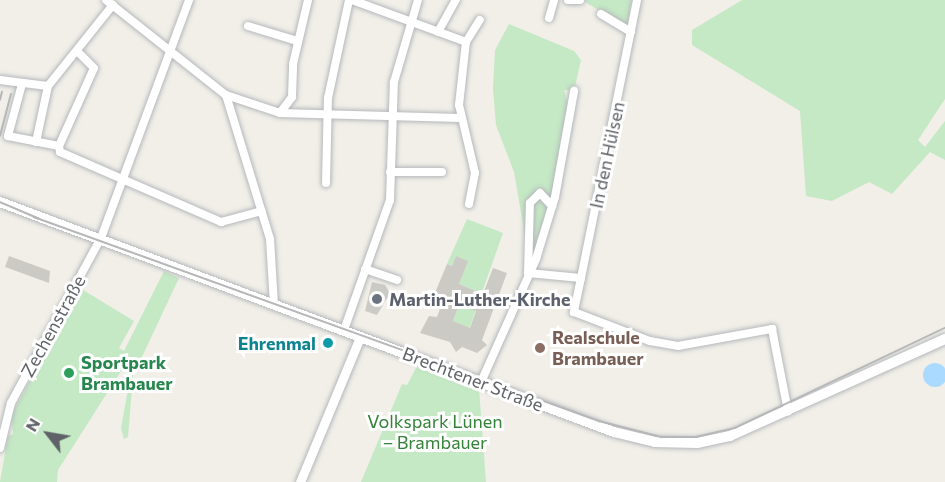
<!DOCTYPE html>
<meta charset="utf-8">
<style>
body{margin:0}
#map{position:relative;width:945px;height:482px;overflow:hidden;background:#f1efe8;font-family:Commissioner,sans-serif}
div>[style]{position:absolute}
.green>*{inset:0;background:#c5e8c5}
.water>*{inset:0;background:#aadaff}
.round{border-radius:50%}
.building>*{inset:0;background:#cccac5}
.roads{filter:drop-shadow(0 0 2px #b5b8bc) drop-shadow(0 0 2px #b5b8bc)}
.minor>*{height:8px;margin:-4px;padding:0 4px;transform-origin:4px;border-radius:4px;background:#fff}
.tertiary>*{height:9px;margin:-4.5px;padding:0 4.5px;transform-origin:4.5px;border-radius:4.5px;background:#fff}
.secondary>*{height:10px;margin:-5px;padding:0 5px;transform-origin:5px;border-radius:5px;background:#fff}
.tram>*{height:1.5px;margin:-0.75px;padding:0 0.75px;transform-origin:0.75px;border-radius:0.75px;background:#b6b7b8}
.dots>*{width:16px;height:16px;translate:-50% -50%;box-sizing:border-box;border:3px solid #fff;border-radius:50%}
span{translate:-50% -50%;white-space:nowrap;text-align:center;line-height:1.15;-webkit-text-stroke:6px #fff;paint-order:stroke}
.street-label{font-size:18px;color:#5f6368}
.worship-label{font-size:18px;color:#5b616d;font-weight:700}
.left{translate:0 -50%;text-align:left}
.education-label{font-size:18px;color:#785e54;font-weight:700}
.culture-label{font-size:18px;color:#0d838f;font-weight:700}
.right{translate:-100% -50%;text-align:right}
.leisure-label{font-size:18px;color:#27864d;font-weight:700}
.park-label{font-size:18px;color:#348238}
.north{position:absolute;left:18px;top:404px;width:60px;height:60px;-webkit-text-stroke:4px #fff;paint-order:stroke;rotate:301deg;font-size:16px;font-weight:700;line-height:24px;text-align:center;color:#5f6368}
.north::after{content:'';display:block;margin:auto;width:21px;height:27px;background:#5f6368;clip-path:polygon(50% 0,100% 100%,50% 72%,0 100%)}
</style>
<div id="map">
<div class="green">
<i style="clip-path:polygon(585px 0,632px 0,627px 27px,585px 2px)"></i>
<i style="clip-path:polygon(742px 0,945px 0,945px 99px,918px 140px,925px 147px,945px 121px,945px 160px,930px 152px,892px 194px,869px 182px,832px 201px,806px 196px,800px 111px,692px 45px,692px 30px)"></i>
<i style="clip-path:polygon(509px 24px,574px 51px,581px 60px,574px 91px,564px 90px,569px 108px,553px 197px,529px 259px,514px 172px,496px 125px,493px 89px,495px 50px)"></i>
<i style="clip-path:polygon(467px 219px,503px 233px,468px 332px,458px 323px,451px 327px,459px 305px,468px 308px,475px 291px,459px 284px,467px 261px,456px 256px,452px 266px,447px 264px)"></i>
<i style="clip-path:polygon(164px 271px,179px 278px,133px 376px,128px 437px,124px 439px,121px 428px,130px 378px,123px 368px,58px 470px,57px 482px,0 482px,8px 436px,13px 434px,11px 416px,80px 288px,134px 321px,119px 348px,124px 351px)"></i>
<i style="clip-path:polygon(417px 366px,479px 388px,486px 482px,361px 482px,402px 384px,407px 385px)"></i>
</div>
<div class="water">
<i class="round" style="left:923px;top:363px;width:24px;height:24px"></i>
</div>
<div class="building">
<i style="clip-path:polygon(9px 256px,50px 271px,49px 283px,5px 267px)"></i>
<i style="clip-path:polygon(evenodd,456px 256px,468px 261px,459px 284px,483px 294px,493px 268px,507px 273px,482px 340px,487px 345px,477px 353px,462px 347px,456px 352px,450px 342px,420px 333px,429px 316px,437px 317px,441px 306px,432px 300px,447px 264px,452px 266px,456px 256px,459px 305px,476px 311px,470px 328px,453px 321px,459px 305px)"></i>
<i style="clip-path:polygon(372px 282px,385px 285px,390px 293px,377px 315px,365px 311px)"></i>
</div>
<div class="roads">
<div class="minor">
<i style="left:106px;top:0;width:153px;rotate:38.4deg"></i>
<i style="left:226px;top:95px;width:151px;rotate:73deg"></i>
<i style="left:270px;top:239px;width:65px;rotate:86.5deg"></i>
<i style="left:352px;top:0;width:121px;rotate:20.2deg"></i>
<i style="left:568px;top:0;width:12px"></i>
<i style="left:601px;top:14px;width:35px;rotate:31deg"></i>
<i style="left:549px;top:18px;width:19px;rotate:-74deg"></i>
<i style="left:248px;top:26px;width:51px;rotate:17deg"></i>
<i style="left:438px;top:32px;width:37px;rotate:-61deg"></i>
<i style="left:0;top:80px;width:48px;rotate:7.1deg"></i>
<i style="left:22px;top:84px;width:54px;rotate:105.1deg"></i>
<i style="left:8px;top:136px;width:52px;rotate:11.1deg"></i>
<i style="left:59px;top:146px;width:6px;rotate:81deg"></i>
<i style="left:60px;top:152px;width:176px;rotate:23.5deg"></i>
<i style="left:221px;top:222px;width:42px;rotate:-15deg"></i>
<i style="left:226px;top:95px;width:57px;rotate:18.4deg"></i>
<i style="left:280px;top:113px;width:180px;rotate:1.6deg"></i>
<i style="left:280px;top:113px;width:20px;rotate:-53deg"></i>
<i style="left:292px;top:97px;width:33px;rotate:-88deg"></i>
<i style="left:293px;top:64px;width:66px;rotate:-76.8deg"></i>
<i style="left:36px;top:142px;width:57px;rotate:-77.9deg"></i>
<i style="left:48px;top:86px;width:104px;rotate:-51.3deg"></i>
<i style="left:59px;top:146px;width:85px;rotate:-65.8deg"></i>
<i style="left:94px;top:68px;width:24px;rotate:-135deg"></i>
<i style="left:390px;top:172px;width:52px"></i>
<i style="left:326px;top:183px;width:85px;rotate:-88.7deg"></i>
<i style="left:328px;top:98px;width:100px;rotate:-77.9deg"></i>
<i style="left:469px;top:204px;width:32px;rotate:-79deg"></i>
<i style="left:475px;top:173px;width:70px;rotate:-103.2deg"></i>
<i style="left:459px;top:105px;width:63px;rotate:-83.7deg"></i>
<i style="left:466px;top:42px;width:26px;rotate:-58deg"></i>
<i style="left:365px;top:269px;width:34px;rotate:19deg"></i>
<i style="left:528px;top:273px;width:53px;rotate:5.4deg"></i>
<i style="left:581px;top:278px;width:284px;rotate:-78.6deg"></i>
<i style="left:528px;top:273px;width:70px;rotate:-88.4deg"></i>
<i style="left:530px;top:203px;width:14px;rotate:-45deg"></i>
<i style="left:540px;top:193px;width:18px;rotate:47deg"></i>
<i style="left:581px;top:278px;width:35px;rotate:102deg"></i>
<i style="left:574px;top:312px;width:81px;rotate:20.9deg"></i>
<i style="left:650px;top:341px;width:28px;rotate:10deg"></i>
<i style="left:678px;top:346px;width:96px;rotate:-10.3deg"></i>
<i style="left:772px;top:329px;width:84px;rotate:79deg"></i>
<i style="left:344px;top:330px;width:138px;rotate:-70.5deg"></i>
<i style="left:390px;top:200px;width:118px;rotate:-88.1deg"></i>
<i style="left:394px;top:82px;width:85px;rotate:-73.7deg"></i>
<i style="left:481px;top:382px;width:135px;rotate:-65.9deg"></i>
<i style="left:536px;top:259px;width:65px;rotate:-73deg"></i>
<i style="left:555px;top:197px;width:108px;rotate:-79.8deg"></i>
<i style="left:0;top:448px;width:46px;rotate:-76.3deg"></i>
<i style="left:11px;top:403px;width:188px;rotate:-61.4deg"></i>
<i style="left:101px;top:238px;width:254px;rotate:-69.7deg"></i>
</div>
<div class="tertiary">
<i style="left:300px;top:482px;width:157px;rotate:-67.5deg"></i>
</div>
<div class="secondary">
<i style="left:0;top:202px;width:656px;rotate:20.54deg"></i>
<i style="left:614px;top:432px;width:42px;rotate:13.7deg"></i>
<i style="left:655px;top:442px;width:42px;rotate:1.4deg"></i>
<i style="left:697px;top:443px;width:34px;rotate:-12deg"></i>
<i style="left:730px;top:436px;width:236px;rotate:-24.3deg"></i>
</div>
</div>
<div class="tram">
<i style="left:0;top:100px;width:8px;rotate:-76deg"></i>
<i style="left:0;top:136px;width:43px;rotate:-75.3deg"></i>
<i style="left:0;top:202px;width:43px;rotate:23deg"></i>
<i style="left:34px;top:217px;width:601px;rotate:19.85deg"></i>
<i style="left:599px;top:421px;width:65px;rotate:14.3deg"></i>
<i style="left:662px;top:437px;width:34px"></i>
<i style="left:696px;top:437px;width:40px;rotate:-13deg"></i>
<i style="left:735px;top:428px;width:233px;rotate:-25.5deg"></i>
</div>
<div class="dots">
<i style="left:377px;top:299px;background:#6b7280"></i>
<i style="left:328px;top:343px;background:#0f9aa8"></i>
<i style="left:540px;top:348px;background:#8d6e63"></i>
<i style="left:69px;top:373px;background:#2e9e5b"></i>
</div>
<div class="street-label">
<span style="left:607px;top:155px;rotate:-78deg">In den Hülsen</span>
<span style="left:53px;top:326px;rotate:-61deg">Zechenstraße</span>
<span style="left:473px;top:379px;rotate:21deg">Brechtener Straße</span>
</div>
<div class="worship-label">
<span class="left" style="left:389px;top:299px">Martin-Luther-Kirche</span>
</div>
<div class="education-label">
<span class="left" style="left:552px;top:348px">Realschule<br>Brambauer</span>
</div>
<div class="culture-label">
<span class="right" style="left:316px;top:343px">Ehrenmal</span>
</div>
<div class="leisure-label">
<span class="left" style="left:81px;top:373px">Sportpark<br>Brambauer</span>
</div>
<div class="park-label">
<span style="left:435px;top:432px">Volkspark Lünen<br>– Brambauer</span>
</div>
<div class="north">N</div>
</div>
